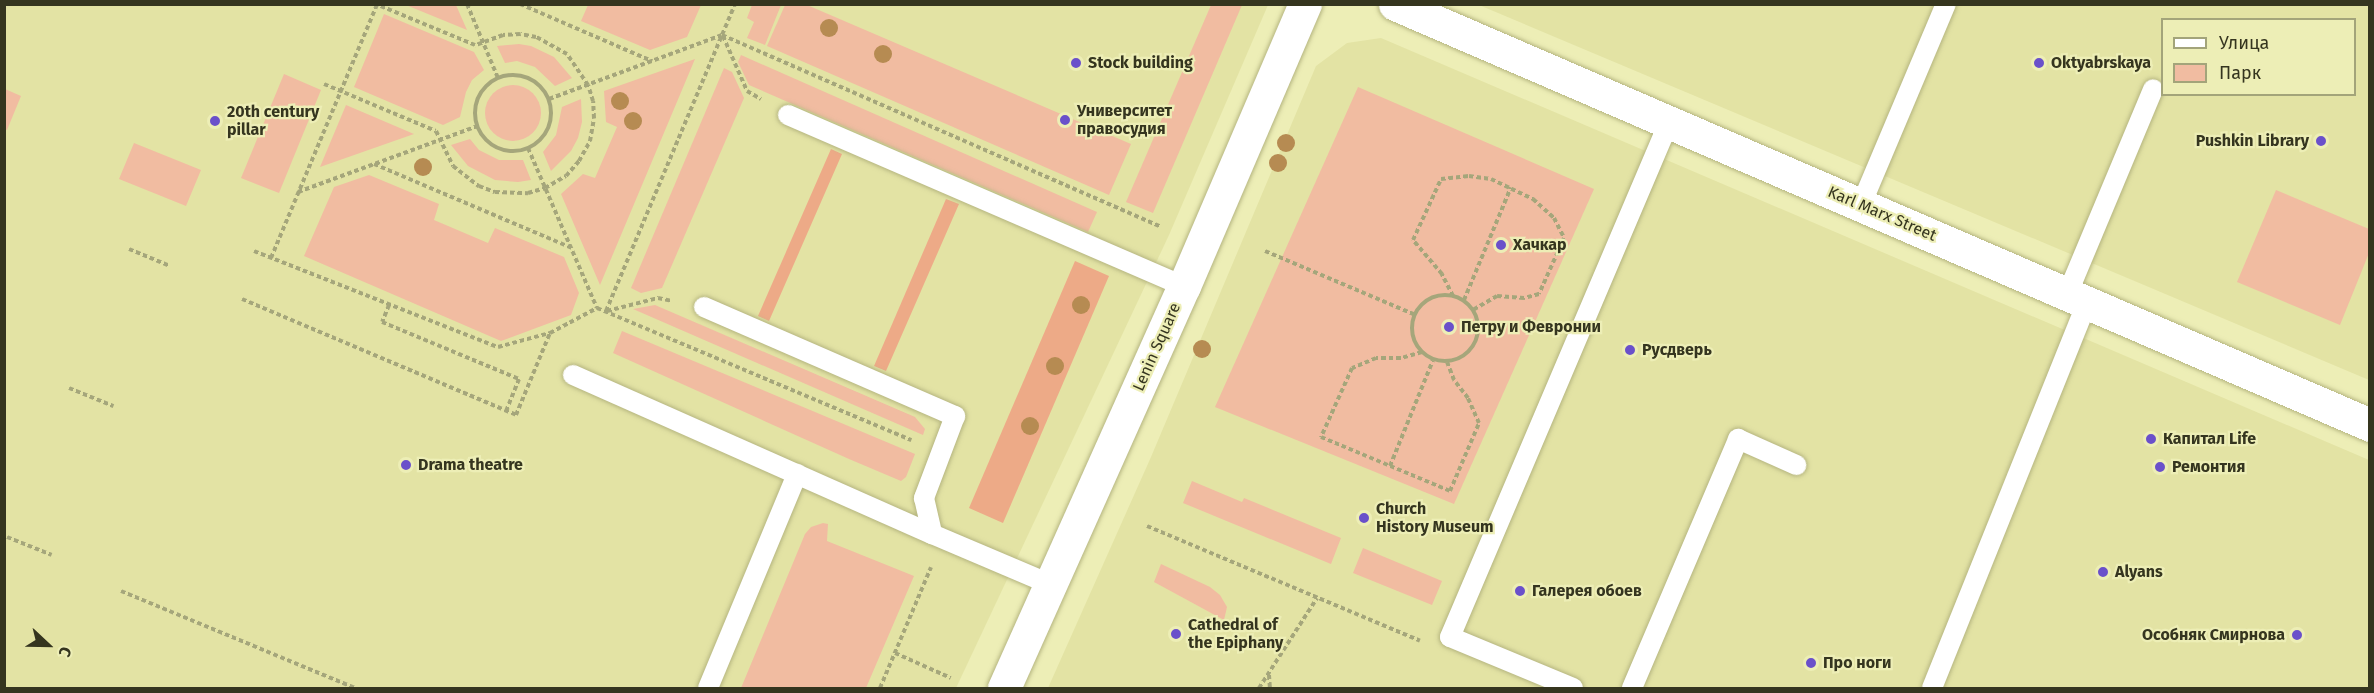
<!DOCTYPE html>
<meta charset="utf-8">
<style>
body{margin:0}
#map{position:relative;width:2374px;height:693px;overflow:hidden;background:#edeeb6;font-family:"Fira Sans",sans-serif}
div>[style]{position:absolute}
.built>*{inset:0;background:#e3e3a4}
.green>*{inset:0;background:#f1bca1}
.round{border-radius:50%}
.forest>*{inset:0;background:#edaa87}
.path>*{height:4px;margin-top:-2px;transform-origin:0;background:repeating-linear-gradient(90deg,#a5a67b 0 4.5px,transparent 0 7.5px)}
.path>.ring{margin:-2px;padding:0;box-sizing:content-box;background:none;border:4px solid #a5a67b;border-radius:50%}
.roads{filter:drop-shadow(0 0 2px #b5b580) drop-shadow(0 0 2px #b5b580)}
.service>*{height:20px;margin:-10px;padding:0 10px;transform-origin:10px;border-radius:10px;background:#fff}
.tertiary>*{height:33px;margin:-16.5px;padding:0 16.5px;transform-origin:16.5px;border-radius:16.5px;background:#fff}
.trees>*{width:18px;height:18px;margin:-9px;border-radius:50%;background:#b68b52}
.dots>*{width:16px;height:16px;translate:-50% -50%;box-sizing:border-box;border:3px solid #edeeb6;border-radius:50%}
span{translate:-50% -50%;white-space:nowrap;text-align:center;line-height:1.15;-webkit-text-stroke:4.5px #edeeb6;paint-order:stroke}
.poi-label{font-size:16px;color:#35351f;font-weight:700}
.left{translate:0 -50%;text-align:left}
.right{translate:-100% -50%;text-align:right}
.street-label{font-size:16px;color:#35351f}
.frame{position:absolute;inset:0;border:6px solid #35351f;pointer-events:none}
.legend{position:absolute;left:2161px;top:18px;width:195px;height:78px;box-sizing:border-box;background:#edeeb6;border:2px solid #a3a47a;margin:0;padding:8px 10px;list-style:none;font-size:18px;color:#35351f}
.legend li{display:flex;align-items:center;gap:12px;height:30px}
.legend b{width:30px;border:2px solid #a3a47a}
.north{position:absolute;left:18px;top:615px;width:60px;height:60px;-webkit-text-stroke:4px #edeeb6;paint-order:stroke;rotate:112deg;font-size:16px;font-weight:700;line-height:24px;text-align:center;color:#35351f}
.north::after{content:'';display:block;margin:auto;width:21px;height:27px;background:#35351f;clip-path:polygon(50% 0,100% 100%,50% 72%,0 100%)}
</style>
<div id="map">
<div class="built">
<i style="clip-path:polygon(4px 5px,1268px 5px,1169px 235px,956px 688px,5px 688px)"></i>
<i style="clip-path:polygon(evenodd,1479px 5px,2369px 5px,2369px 380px,2125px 277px,1479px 5px,2162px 20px,2354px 20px,2354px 94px,2162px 94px,2162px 20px)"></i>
<i style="clip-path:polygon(1381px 38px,2369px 460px,2369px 688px,1048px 688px,1151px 457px,1316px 66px,1347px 43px)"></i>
</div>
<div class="green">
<i style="clip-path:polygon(406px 5px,456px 5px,467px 30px)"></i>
<i style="clip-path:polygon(588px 5px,588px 4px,701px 5px,687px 37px,650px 50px,581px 21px)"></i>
<i style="clip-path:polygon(752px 5px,781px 5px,765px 45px,747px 38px,754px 22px,747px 18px)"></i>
<i style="clip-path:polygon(785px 5px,807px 5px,1131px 144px,1109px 195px,767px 46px)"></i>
<i style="clip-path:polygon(1211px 5px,1242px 5px,1153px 213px,1126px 202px)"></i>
<i style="clip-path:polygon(384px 14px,474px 52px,484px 70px,472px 80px,466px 92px,460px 117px,443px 125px,354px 87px)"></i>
<i style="clip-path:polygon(519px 44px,531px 46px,554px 57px,572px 78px,555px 86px,535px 67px,517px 61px,505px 63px,497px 46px)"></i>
<i style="clip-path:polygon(741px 55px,1097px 212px,1088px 232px,749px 85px,738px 62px)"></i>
<i style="clip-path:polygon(695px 59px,600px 285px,561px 194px,583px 174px,595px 178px,617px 127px,606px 122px,604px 91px)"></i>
<i style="clip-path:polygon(724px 68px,732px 72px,744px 98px,662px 288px,641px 293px,631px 288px)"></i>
<i style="clip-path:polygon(284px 74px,321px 90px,279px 193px,241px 178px)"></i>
<i class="round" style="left:485px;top:85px;width:56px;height:56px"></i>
<i style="clip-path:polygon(1358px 87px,1594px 189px,1454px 504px,1215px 407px)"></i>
<i style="clip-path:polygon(5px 89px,21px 96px,7px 130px,5px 129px)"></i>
<i style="clip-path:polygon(581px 99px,582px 122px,578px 138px,571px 151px,551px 171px,543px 152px,556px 135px,562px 107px)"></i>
<i style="clip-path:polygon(346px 105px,414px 134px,320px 167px)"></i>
<i style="clip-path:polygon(470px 139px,479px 150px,499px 160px,523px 160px,531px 180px,518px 182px,495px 180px,468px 166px,451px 145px)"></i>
<i style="clip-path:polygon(134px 143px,201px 170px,186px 206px,119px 179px)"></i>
<i style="clip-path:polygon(369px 175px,439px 204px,434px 220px,488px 243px,495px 228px,564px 257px,579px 293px,571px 315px,501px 341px,304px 256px,334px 187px)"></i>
<i style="clip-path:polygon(2276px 190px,2369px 229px,2369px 253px,2340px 325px,2237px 282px)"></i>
<i style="clip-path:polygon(655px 305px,915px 417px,925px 429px,923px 435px,633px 309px)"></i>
<i style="clip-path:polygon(622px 331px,915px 454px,906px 477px,901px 481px,849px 459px,613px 353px)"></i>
<i style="clip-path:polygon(1192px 481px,1242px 502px,1244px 498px,1341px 538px,1331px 564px,1183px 503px)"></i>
<i style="clip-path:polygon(823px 523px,828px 524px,827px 541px,914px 576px,866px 688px,741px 688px,805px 534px,811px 527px)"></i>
<i style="clip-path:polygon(1363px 548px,1442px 581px,1432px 605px,1353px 573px)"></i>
<i style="clip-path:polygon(1161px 564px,1210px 587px,1220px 595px,1227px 607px,1224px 620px,1154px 582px)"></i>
</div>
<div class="forest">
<i style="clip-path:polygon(831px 149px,842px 154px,769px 321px,758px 316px)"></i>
<i style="clip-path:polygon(946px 199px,959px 204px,886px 371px,874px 366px)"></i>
<i style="clip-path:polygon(1075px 261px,1109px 276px,1003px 523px,969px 508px)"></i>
</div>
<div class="path">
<i style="left:467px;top:4px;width:80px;rotate:67.3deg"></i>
<i style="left:520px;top:4px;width:144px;rotate:23.4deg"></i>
<i style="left:723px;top:36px;width:60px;rotate:66.4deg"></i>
<i style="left:747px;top:91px;width:16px;rotate:30deg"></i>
<i class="ring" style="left:475px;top:75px;width:72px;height:72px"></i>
<i style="left:324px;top:84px;width:121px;rotate:22.8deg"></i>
<i style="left:436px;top:131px;width:39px;rotate:64deg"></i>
<i style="left:453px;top:166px;width:33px;rotate:38deg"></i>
<i style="left:479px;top:186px;width:17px;rotate:21deg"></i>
<i style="left:495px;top:192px;width:33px;rotate:2deg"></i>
<i style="left:528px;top:193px;width:18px;rotate:-16deg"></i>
<i style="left:545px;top:188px;width:24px;rotate:-30deg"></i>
<i style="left:566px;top:176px;width:20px;rotate:-49deg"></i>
<i style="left:579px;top:161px;width:23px;rotate:-61deg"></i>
<i style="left:590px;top:141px;width:23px;rotate:-80deg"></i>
<i style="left:594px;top:118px;width:17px;rotate:-93deg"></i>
<i style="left:593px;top:101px;width:17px;rotate:-107deg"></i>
<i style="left:588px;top:85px;width:37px;rotate:-124deg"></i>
<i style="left:567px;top:54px;width:35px;rotate:-151deg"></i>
<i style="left:536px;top:37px;width:16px;rotate:-169deg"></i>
<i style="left:520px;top:34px;width:17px;rotate:177deg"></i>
<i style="left:503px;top:35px;width:30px;rotate:160deg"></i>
<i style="left:475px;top:45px;width:107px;rotate:-157.5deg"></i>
<i style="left:549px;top:99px;width:184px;rotate:-20.3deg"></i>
<i style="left:722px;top:35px;width:478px;rotate:23.6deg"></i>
<i style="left:528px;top:148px;width:174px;rotate:66.7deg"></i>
<i style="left:374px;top:164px;width:215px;rotate:23deg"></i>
<i style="left:298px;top:192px;width:191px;rotate:-20.2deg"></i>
<i style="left:129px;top:249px;width:44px;rotate:22.5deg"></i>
<i style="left:254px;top:251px;width:262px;rotate:21.5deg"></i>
<i style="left:498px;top:347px;width:54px;rotate:-15.1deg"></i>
<i style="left:550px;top:333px;width:53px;rotate:-28deg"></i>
<i style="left:597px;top:308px;width:341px;rotate:22.8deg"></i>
<i style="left:1265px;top:251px;width:164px;rotate:23deg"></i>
<i style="left:271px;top:258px;width:275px;rotate:-67.3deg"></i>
<i class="ring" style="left:1412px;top:295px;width:62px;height:62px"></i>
<i style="left:1453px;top:296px;width:25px;rotate:-117deg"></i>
<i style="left:1442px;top:274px;width:45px;rotate:-130.5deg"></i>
<i style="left:1413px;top:240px;width:67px;rotate:-65.3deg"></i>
<i style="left:1441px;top:179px;width:28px;rotate:-6deg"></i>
<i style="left:1469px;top:176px;width:22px;rotate:8deg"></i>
<i style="left:1491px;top:179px;width:47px;rotate:25.5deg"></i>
<i style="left:1533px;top:199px;width:28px;rotate:42deg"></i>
<i style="left:1554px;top:218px;width:22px;rotate:63deg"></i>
<i style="left:1564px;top:238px;width:61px;rotate:114.1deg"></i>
<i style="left:1539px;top:294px;width:16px;rotate:165deg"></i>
<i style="left:1524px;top:298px;width:27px;rotate:-176deg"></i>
<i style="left:1497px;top:296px;width:28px;rotate:150deg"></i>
<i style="left:242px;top:299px;width:298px;rotate:22.9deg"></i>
<i style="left:516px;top:415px;width:89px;rotate:-67.5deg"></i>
<i style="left:1464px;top:300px;width:122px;rotate:-67.4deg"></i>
<i style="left:389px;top:305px;width:18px;rotate:112deg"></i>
<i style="left:382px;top:322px;width:148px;rotate:22.6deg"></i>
<i style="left:519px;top:379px;width:35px;rotate:112deg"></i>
<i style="left:606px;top:311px;width:333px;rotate:-67.2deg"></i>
<i style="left:607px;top:311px;width:53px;rotate:-14.3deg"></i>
<i style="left:658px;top:298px;width:14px;rotate:12deg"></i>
<i style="left:1422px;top:352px;width:22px;rotate:164deg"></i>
<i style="left:1401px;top:358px;width:25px;rotate:180deg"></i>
<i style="left:1376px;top:358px;width:26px;rotate:157deg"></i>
<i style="left:1352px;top:368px;width:76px;rotate:114.2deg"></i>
<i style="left:1321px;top:437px;width:140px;rotate:22.7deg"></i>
<i style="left:1450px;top:491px;width:74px;rotate:-66.9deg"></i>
<i style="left:1479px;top:423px;width:27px;rotate:-114deg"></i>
<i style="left:1468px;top:398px;width:23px;rotate:-128deg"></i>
<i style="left:1454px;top:380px;width:19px;rotate:-111deg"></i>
<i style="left:69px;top:388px;width:48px;rotate:22.2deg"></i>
<i style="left:1390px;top:466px;width:114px;rotate:-67.9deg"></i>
<i style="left:1147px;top:526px;width:296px;rotate:22.8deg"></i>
<i style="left:7px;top:537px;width:48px;rotate:21.8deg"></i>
<i style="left:121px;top:591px;width:253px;rotate:22.5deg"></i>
<i style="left:895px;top:653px;width:61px;rotate:24.1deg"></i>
<i style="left:1269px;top:675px;width:13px;rotate:86deg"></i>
<i style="left:880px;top:688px;width:131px;rotate:-67.1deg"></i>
<i style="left:1259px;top:688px;width:107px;rotate:-57.2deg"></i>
</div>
<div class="roads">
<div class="service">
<i style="left:788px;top:115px;width:431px;rotate:23.4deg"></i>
<i style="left:1861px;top:205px;width:218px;rotate:-67.1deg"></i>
<i style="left:2067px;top:295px;width:223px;rotate:-67.3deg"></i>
<i style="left:704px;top:307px;width:274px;rotate:23.5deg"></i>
<i style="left:955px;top:416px;width:88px;rotate:110.7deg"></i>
<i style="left:924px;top:498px;width:37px;rotate:77deg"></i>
<i style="left:932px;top:534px;width:130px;rotate:23deg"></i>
<i style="left:573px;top:375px;width:393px;rotate:23.9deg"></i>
<i style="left:708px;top:688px;width:232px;rotate:-67.4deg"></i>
<i style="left:1573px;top:688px;width:133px;rotate:-157.5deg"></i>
<i style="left:1450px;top:637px;width:560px;rotate:-66.96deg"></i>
<i style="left:1632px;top:688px;width:271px;rotate:-66.9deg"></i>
<i style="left:1738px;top:439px;width:64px;rotate:24.1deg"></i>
<i style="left:1932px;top:688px;width:415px;rotate:-68.1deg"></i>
</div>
<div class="tertiary">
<i style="left:1395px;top:4px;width:1062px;rotate:23.35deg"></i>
<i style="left:1004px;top:688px;width:440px;rotate:-65.9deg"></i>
<i style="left:1184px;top:286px;width:307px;rotate:-66.8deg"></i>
</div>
</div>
<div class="trees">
<i style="left:829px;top:28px"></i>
<i style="left:883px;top:54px"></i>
<i style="left:620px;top:101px"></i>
<i style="left:633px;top:121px"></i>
<i style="left:1286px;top:143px"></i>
<i style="left:1278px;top:163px"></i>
<i style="left:423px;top:167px"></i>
<i style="left:1081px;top:305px"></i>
<i style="left:1202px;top:349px"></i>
<i style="left:1055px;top:366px"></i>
<i style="left:1030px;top:426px"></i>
</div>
<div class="dots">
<i style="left:1076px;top:63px;background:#6a50ca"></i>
<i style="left:2039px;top:63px;background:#6a50ca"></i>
<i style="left:1065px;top:120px;background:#6a50ca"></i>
<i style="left:215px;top:121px;background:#6a50ca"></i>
<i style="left:2321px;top:141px;background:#6a50ca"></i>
<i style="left:1501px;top:245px;background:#6a50ca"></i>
<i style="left:1449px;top:327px;background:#6a50ca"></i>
<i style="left:1630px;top:350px;background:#6a50ca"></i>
<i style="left:2151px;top:439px;background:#6a50ca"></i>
<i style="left:406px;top:465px;background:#6a50ca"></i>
<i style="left:2160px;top:467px;background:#6a50ca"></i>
<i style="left:1364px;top:518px;background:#6a50ca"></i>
<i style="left:2103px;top:572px;background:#6a50ca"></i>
<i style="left:1520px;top:591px;background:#6a50ca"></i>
<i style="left:1176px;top:634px;background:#6a50ca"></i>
<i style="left:2297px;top:635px;background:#6a50ca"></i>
<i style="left:1811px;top:663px;background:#6a50ca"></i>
</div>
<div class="poi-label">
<span class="left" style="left:1088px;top:63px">Stock building</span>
<span class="left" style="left:2051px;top:63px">Oktyabrskaya</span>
<span class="left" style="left:1077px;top:120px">Университет<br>правосудия</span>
<span class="left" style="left:227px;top:121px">20th century<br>pillar</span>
<span class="right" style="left:2309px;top:141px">Pushkin Library</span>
<span class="left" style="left:1513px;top:245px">Хачкар</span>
<span class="left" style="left:1461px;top:327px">Петру и Февронии</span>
<span class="left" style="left:1642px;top:350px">Русдверь</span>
<span class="left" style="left:2163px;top:439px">Капитал Life</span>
<span class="left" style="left:418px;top:465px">Drama theatre</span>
<span class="left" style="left:2172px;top:467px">Ремонтия</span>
<span class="left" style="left:1376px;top:518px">Church<br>History Museum</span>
<span class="left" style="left:2115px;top:572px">Alyans</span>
<span class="left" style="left:1532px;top:591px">Галерея обоев</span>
<span class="left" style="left:1188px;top:634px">Cathedral of<br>the Epiphany</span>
<span class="right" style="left:2285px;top:635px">Особняк Смирнова</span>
<span class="left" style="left:1823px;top:663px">Про ноги</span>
</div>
<div class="street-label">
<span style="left:1882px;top:214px;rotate:23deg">Karl Marx Street</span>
<span style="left:1157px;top:347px;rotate:-66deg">Lenin Square</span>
</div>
<div class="frame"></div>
<ul class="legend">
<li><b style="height:8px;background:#fff"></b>Улица</li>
<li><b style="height:16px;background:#f1bca1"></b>Парк</li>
</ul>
<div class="north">С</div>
</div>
